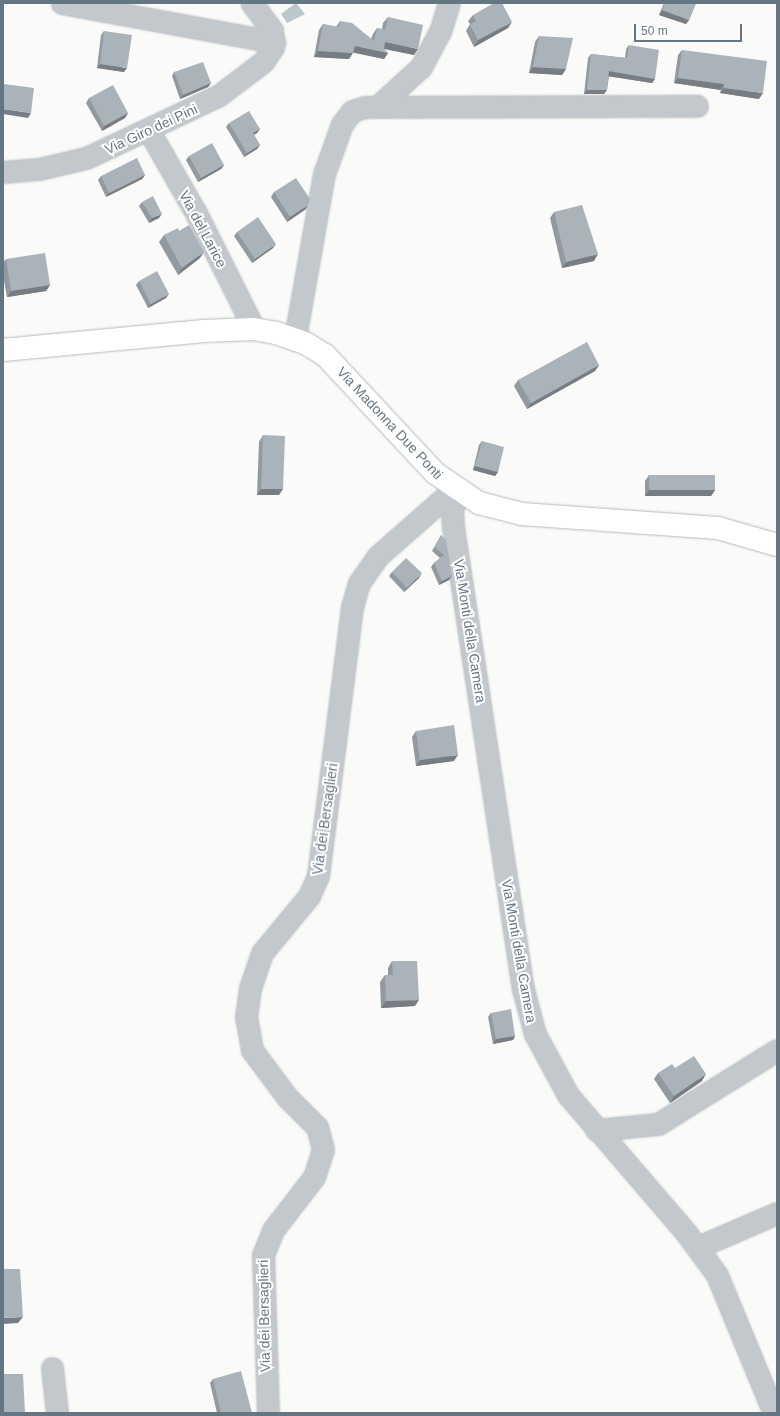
<!DOCTYPE html>
<style>
body{margin:0}
#map{position:relative;width:780px;height:1416px;overflow:hidden;background:#fafaf8;font-family:Arial,sans-serif}
div>[style]{position:absolute}
.water>*{inset:0;background:#bbc7cb}
.roads{filter:drop-shadow(0 0 1px #b5babe) drop-shadow(0 0 1px #b5babe)}
.minor>*{height:21px;margin:-10.5px;padding:0 10.5px;transform-origin:10.5px;border-radius:10.5px;background:#c3c8cc}
.major>*{height:22px;margin:-11px;padding:0 11px;transform-origin:11px;border-radius:11px;background:#fff}
.wall>*{inset:0;background:#929a9f}
.shaded-wall>*{inset:0;background:#777d82}
.building>*{inset:0;background:#aab3b9}
span{translate:-50% -50%;white-space:nowrap;text-align:center;line-height:1.15;-webkit-text-stroke:4px #fff;paint-order:stroke}
.street-label{font-size:14px;color:#657683}
.frame{position:absolute;inset:0;border:4px solid #657683;pointer-events:none}
.scale{position:absolute;left:634px;top:24px;width:108px;height:18px;box-sizing:border-box;border:2px solid #657683;border-top:0;padding-left:5px;font-size:12px;line-height:14px;white-space:nowrap;color:#657683;-webkit-text-stroke:3px #fff;paint-order:stroke}
</style>
<div id="map">
<div class="water">
<i style="clip-path:polygon(296px 3px,305px 14px,287px 23px,281px 14px)"></i>
</div>
<div class="roads">
<div class="minor">
<i style="left:62px;top:3px;width:216px;rotate:10.4deg"></i>
<i style="left:377px;top:107px;width:59px;rotate:-42.3deg"></i>
<i style="left:421px;top:67px;width:40px;rotate:-62deg"></i>
<i style="left:440px;top:32px;width:30px;rotate:-73deg"></i>
<i style="left:149px;top:131px;width:95px;rotate:60.2deg"></i>
<i style="left:196px;top:213px;width:130px;rotate:63.4deg"></i>
<i style="left:3px;top:172px;width:36px;rotate:-5deg"></i>
<i style="left:39px;top:169px;width:48px;rotate:-13.2deg"></i>
<i style="left:86px;top:158px;width:146px;rotate:-25.2deg"></i>
<i style="left:218px;top:96px;width:56px;rotate:-37.1deg"></i>
<i style="left:263px;top:62px;width:18px;rotate:-56deg"></i>
<i style="left:273px;top:47px;width:17px;rotate:-93deg"></i>
<i style="left:272px;top:30px;width:34px;rotate:-127deg"></i>
<i style="left:295px;top:338px;width:167px;rotate:-80deg"></i>
<i style="left:324px;top:174px;width:53px;rotate:-70.2deg"></i>
<i style="left:342px;top:124px;width:16px;rotate:-52deg"></i>
<i style="left:352px;top:111px;width:14px;rotate:-17deg"></i>
<i style="left:365px;top:107px;width:332px;rotate:-0.2deg"></i>
<i style="left:459px;top:492px;width:18px;rotate:112deg"></i>
<i style="left:452px;top:509px;width:18px;rotate:87deg"></i>
<i style="left:453px;top:527px;width:467px;rotate:81.4deg"></i>
<i style="left:523px;top:989px;width:47px;rotate:75.1deg"></i>
<i style="left:535px;top:1034px;width:69px;rotate:61.6deg"></i>
<i style="left:568px;top:1095px;width:183px;rotate:49.4deg"></i>
<i style="left:687px;top:1234px;width:51px;rotate:53.8deg"></i>
<i style="left:717px;top:1275px;width:149px;rotate:67.6deg"></i>
<i style="left:596px;top:1130px;width:62px;rotate:-5.5deg"></i>
<i style="left:658px;top:1124px;width:140px;rotate:-31.9deg"></i>
<i style="left:698px;top:1247px;width:86px;rotate:-23.3deg"></i>
<i style="left:52px;top:1368px;width:45px;rotate:83.7deg"></i>
<i style="left:268px;top:1413px;width:158px;rotate:-91.8deg"></i>
<i style="left:263px;top:1255px;width:27px;rotate:-68deg"></i>
<i style="left:273px;top:1230px;width:67px;rotate:-52.3deg"></i>
<i style="left:314px;top:1177px;width:29px;rotate:-72deg"></i>
<i style="left:323px;top:1149px;width:23px;rotate:-105deg"></i>
<i style="left:317px;top:1127px;width:42px;rotate:-135deg"></i>
<i style="left:287px;top:1097px;width:59px;rotate:-126.7deg"></i>
<i style="left:252px;top:1050px;width:34px;rotate:-100deg"></i>
<i style="left:246px;top:1017px;width:29px;rotate:-82deg"></i>
<i style="left:250px;top:988px;width:37px;rotate:-71deg"></i>
<i style="left:262px;top:953px;width:74px;rotate:-50.5deg"></i>
<i style="left:309px;top:896px;width:22px;rotate:-66deg"></i>
<i style="left:318px;top:876px;width:271px;rotate:-82.8deg"></i>
<i style="left:352px;top:607px;width:25px;rotate:-74deg"></i>
<i style="left:359px;top:583px;width:33px;rotate:-55deg"></i>
<i style="left:378px;top:556px;width:101px;rotate:-41.4deg"></i>
</div>
<div class="major">
<i style="left:3px;top:350px;width:202px;rotate:-5.4deg"></i>
<i style="left:204px;top:331px;width:50px;rotate:-2.3deg"></i>
<i style="left:254px;top:329px;width:22px;rotate:10deg"></i>
<i style="left:276px;top:333px;width:31px;rotate:19deg"></i>
<i style="left:305px;top:343px;width:23px;rotate:31deg"></i>
<i style="left:325px;top:355px;width:161px;rotate:47deg"></i>
<i style="left:435px;top:473px;width:53px;rotate:34.3deg"></i>
<i style="left:479px;top:503px;width:44px;rotate:14.3deg"></i>
<i style="left:522px;top:514px;width:196px;rotate:4.1deg"></i>
<i style="left:718px;top:528px;width:61px;rotate:16.1deg"></i>
</div>
</div>
<div class="wall">
<i style="clip-path:polygon(664px 3px,696px 3px,689px 20px,686px 24px,659px 15px)"></i>
<i style="clip-path:polygon(473px 15px,508px 28px,474px 47px,466px 31px,470px 24px,468px 21px)"></i>
<i style="clip-path:polygon(388px 17px,414px 55px,384px 49px,388px 53px,384px 59px,353px 52px,349px 59px,314px 57px,319px 30px,323px 24px,336px 27px,340px 21px,371px 39px,373px 34px,377px 28px,382px 29px,383px 23px)"></i>
<i style="clip-path:polygon(104px 31px,124px 72px,97px 68px,101px 35px)"></i>
<i style="clip-path:polygon(539px 36px,566px 69px,562px 75px,529px 73px,535px 42px)"></i>
<i style="clip-path:polygon(629px 45px,655px 79px,652px 83px,609px 76px,607px 90px,604px 94px,584px 94px,588px 58px,591px 54px,625px 58px,626px 49px)"></i>
<i style="clip-path:polygon(682px 50px,759px 99px,720px 93px,721px 90px,674px 83px,678px 55px)"></i>
<i style="clip-path:polygon(174px 72px,211px 83px,208px 87px,180px 99px,172px 76px)"></i>
<i style="clip-path:polygon(89px 98px,128px 113px,125px 118px,102px 131px,86px 103px)"></i>
<i style="clip-path:polygon(229px 123px,260px 129px,257px 133px,254px 135px,260px 145px,257px 149px,244px 157px,226px 127px)"></i>
<i style="clip-path:polygon(189px 156px,224px 165px,221px 169px,198px 182px,186px 160px)"></i>
<i style="clip-path:polygon(145px 175px,142px 179px,106px 197px,98px 180px,101px 176px)"></i>
<i style="clip-path:polygon(274px 192px,306px 209px,287px 222px,271px 197px)"></i>
<i style="clip-path:polygon(142px 202px,159px 218px,149px 223px,139px 206px)"></i>
<i style="clip-path:polygon(554px 212px,594px 261px,562px 268px,550px 218px)"></i>
<i style="clip-path:polygon(179px 231px,200px 258px,178px 275px,159px 242px,164px 235px)"></i>
<i style="clip-path:polygon(237px 232px,273px 248px,252px 263px,234px 236px)"></i>
<i style="clip-path:polygon(6px 259px,50px 285px,46px 291px,7px 297px,3px 275px,3px 263px)"></i>
<i style="clip-path:polygon(139px 281px,166px 298px,148px 308px,136px 285px)"></i>
<i style="clip-path:polygon(599px 365px,595px 371px,527px 409px,514px 386px,518px 380px)"></i>
<i style="clip-path:polygon(263px 435px,279px 495px,257px 495px,259px 442px)"></i>
<i style="clip-path:polygon(482px 441px,498px 472px,495px 476px,473px 470px,479px 445px)"></i>
<i style="clip-path:polygon(649px 475px,715px 490px,711px 496px,645px 496px,645px 481px)"></i>
<i style="clip-path:polygon(441px 535px,452px 576px,449px 580px,439px 585px,431px 567px,434px 563px,440px 558px,432px 551px)"></i>
<i style="clip-path:polygon(392px 572px,419px 578px,404px 592px,389px 576px)"></i>
<i style="clip-path:polygon(416px 731px,454px 761px,416px 766px,412px 737px)"></i>
<i style="clip-path:polygon(392px 961px,415px 1006px,381px 1008px,380px 982px,385px 975px,388px 975px,388px 968px)"></i>
<i style="clip-path:polygon(491px 1013px,515px 1036px,513px 1040px,493px 1044px,488px 1017px)"></i>
<i style="clip-path:polygon(675px 1068px,702px 1081px,670px 1103px,654px 1079px,658px 1073px)"></i>
<i style="clip-path:polygon(213px 1379px,252px 1413px,217px 1413px,210px 1383px)"></i>
</div>
<div class="shaded-wall">
<i style="clip-path:polygon(662px 10px,689px 20px,686px 24px,659px 15px)"></i>
<i style="clip-path:polygon(512px 22px,508px 28px,474px 47px,478px 40px)"></i>
<i style="clip-path:polygon(385px 42px,418px 49px,414px 55px,381px 48px)"></i>
<i style="clip-path:polygon(355px 46px,388px 53px,384px 59px,350px 52px)"></i>
<i style="clip-path:polygon(318px 51px,353px 53px,349px 59px,314px 57px)"></i>
<i style="clip-path:polygon(100px 64px,127px 68px,124px 72px,97px 68px)"></i>
<i style="clip-path:polygon(533px 67px,566px 69px,562px 75px,529px 73px)"></i>
<i style="clip-path:polygon(609px 71px,655px 79px,652px 83px,606px 76px)"></i>
<i style="clip-path:polygon(678px 78px,724px 84px,721px 90px,674px 83px)"></i>
<i style="clip-path:polygon(211px 83px,208px 87px,180px 99px,183px 95px)"></i>
<i style="clip-path:polygon(724px 88px,763px 93px,759px 99px,720px 93px)"></i>
<i style="clip-path:polygon(587px 90px,607px 90px,604px 94px,584px 94px)"></i>
<i style="clip-path:polygon(3px 109px,31px 113px,28px 118px,3px 114px)"></i>
<i style="clip-path:polygon(128px 113px,125px 118px,102px 131px,104px 126px)"></i>
<i style="clip-path:polygon(260px 129px,257px 133px,250px 137px,253px 133px)"></i>
<i style="clip-path:polygon(260px 145px,257px 149px,244px 157px,247px 153px)"></i>
<i style="clip-path:polygon(224px 165px,221px 169px,198px 182px,201px 178px)"></i>
<i style="clip-path:polygon(145px 175px,142px 179px,106px 197px,109px 193px)"></i>
<i style="clip-path:polygon(308px 205px,306px 209px,287px 222px,290px 217px)"></i>
<i style="clip-path:polygon(162px 214px,159px 218px,149px 223px,152px 218px)"></i>
<i style="clip-path:polygon(276px 244px,273px 248px,252px 263px,255px 259px)"></i>
<i style="clip-path:polygon(204px 252px,200px 258px,178px 275px,182px 268px)"></i>
<i style="clip-path:polygon(598px 254px,594px 261px,562px 268px,566px 262px)"></i>
<i style="clip-path:polygon(50px 285px,46px 291px,7px 297px,11px 291px)"></i>
<i style="clip-path:polygon(169px 294px,166px 298px,148px 308px,151px 304px)"></i>
<i style="clip-path:polygon(599px 365px,595px 371px,527px 409px,531px 403px)"></i>
<i style="clip-path:polygon(475px 466px,498px 472px,495px 476px,473px 470px)"></i>
<i style="clip-path:polygon(261px 489px,283px 489px,279px 495px,257px 495px)"></i>
<i style="clip-path:polygon(649px 490px,715px 490px,711px 496px,645px 496px)"></i>
<i style="clip-path:polygon(422px 573px,419px 578px,404px 592px,407px 588px)"></i>
<i style="clip-path:polygon(452px 576px,449px 580px,439px 585px,442px 581px)"></i>
<i style="clip-path:polygon(458px 755px,454px 761px,416px 766px,420px 760px)"></i>
<i style="clip-path:polygon(419px 1000px,415px 1006px,381px 1008px,386px 1001px)"></i>
<i style="clip-path:polygon(515px 1036px,513px 1040px,493px 1044px,496px 1039px)"></i>
<i style="clip-path:polygon(706px 1074px,702px 1081px,670px 1103px,674px 1096px)"></i>
<i style="clip-path:polygon(23px 1317px,18px 1323px,3px 1324px,3px 1318px)"></i>
</div>
<div class="building">
<i style="clip-path:polygon(494px 3px,502px 3px,512px 22px,478px 40px,470px 25px,476px 21px,473px 15px)"></i>
<i style="clip-path:polygon(665px 3px,696px 3px,689px 20px,662px 10px)"></i>
<i style="clip-path:polygon(388px 17px,423px 25px,418px 49px,385px 42px,384px 49px,388px 53px,355px 46px,353px 53px,318px 51px,323px 24px,339px 27px,340px 21px,352px 23px,374px 41px,377px 28px,385px 30px)"></i>
<i style="clip-path:polygon(104px 31px,132px 35px,127px 68px,100px 64px)"></i>
<i style="clip-path:polygon(539px 36px,573px 38px,566px 69px,533px 67px)"></i>
<i style="clip-path:polygon(629px 45px,659px 50px,655px 79px,609px 71px,607px 90px,587px 90px,591px 54px,627px 58px)"></i>
<i style="clip-path:polygon(682px 50px,767px 61px,763px 93px,724px 88px,724px 84px,678px 78px)"></i>
<i style="clip-path:polygon(203px 62px,211px 83px,183px 95px,174px 72px)"></i>
<i style="clip-path:polygon(4px 84px,34px 88px,31px 113px,3px 109px,3px 88px)"></i>
<i style="clip-path:polygon(113px 85px,128px 113px,104px 126px,89px 98px)"></i>
<i style="clip-path:polygon(249px 111px,260px 129px,253px 133px,260px 145px,247px 153px,229px 123px)"></i>
<i style="clip-path:polygon(212px 143px,224px 165px,201px 178px,189px 156px)"></i>
<i style="clip-path:polygon(137px 158px,145px 175px,109px 193px,101px 176px)"></i>
<i style="clip-path:polygon(296px 178px,310px 199px,308px 205px,290px 217px,274px 192px)"></i>
<i style="clip-path:polygon(153px 196px,162px 214px,152px 218px,142px 202px)"></i>
<i style="clip-path:polygon(582px 205px,598px 254px,566px 262px,554px 212px)"></i>
<i style="clip-path:polygon(258px 217px,276px 244px,255px 259px,237px 232px)"></i>
<i style="clip-path:polygon(189px 225px,204px 252px,182px 268px,164px 235px,178px 228px,179px 231px)"></i>
<i style="clip-path:polygon(45px 253px,50px 285px,11px 291px,6px 259px)"></i>
<i style="clip-path:polygon(157px 271px,169px 294px,151px 304px,139px 281px)"></i>
<i style="clip-path:polygon(587px 342px,599px 365px,531px 403px,518px 380px)"></i>
<i style="clip-path:polygon(263px 435px,285px 436px,283px 489px,261px 489px)"></i>
<i style="clip-path:polygon(482px 441px,504px 447px,498px 472px,475px 466px)"></i>
<i style="clip-path:polygon(649px 475px,715px 475px,715px 490px,649px 490px)"></i>
<i style="clip-path:polygon(441px 535px,446px 540px,452px 576px,442px 581px,434px 563px,444px 555px,435px 547px)"></i>
<i style="clip-path:polygon(406px 558px,422px 573px,407px 588px,392px 572px)"></i>
<i style="clip-path:polygon(454px 725px,458px 755px,420px 760px,416px 731px)"></i>
<i style="clip-path:polygon(392px 961px,417px 961px,419px 1000px,386px 1001px,385px 975px,393px 975px)"></i>
<i style="clip-path:polygon(511px 1009px,515px 1036px,496px 1039px,491px 1013px)"></i>
<i style="clip-path:polygon(694px 1056px,706px 1074px,674px 1096px,658px 1073px,672px 1064px,675px 1068px)"></i>
<i style="clip-path:polygon(3px 1269px,20px 1269px,23px 1317px,3px 1318px)"></i>
<i style="clip-path:polygon(241px 1371px,252px 1413px,221px 1413px,213px 1379px)"></i>
<i style="clip-path:polygon(3px 1374px,23px 1374px,25px 1413px,3px 1413px)"></i>
</div>
<div class="street-label">
<span style="left:151px;top:129px;rotate:-25deg">Via Giro dei Pini</span>
<span style="left:203px;top:229px;rotate:62deg">Via del Larice</span>
<span style="left:390px;top:423px;rotate:47deg">Via Madonna Due Ponti</span>
<span style="left:470px;top:631px;rotate:81deg">Via Monti della Camera</span>
<span style="left:325px;top:819px;rotate:-82deg">Via dei Bersaglieri</span>
<span style="left:519px;top:951px;rotate:80deg">Via Monti della Camera</span>
<span style="left:264px;top:1316px;rotate:-91deg">Via dei Bersaglieri</span>
</div>
<div class="frame"></div>
<div class="scale">50 m</div>
</div>
